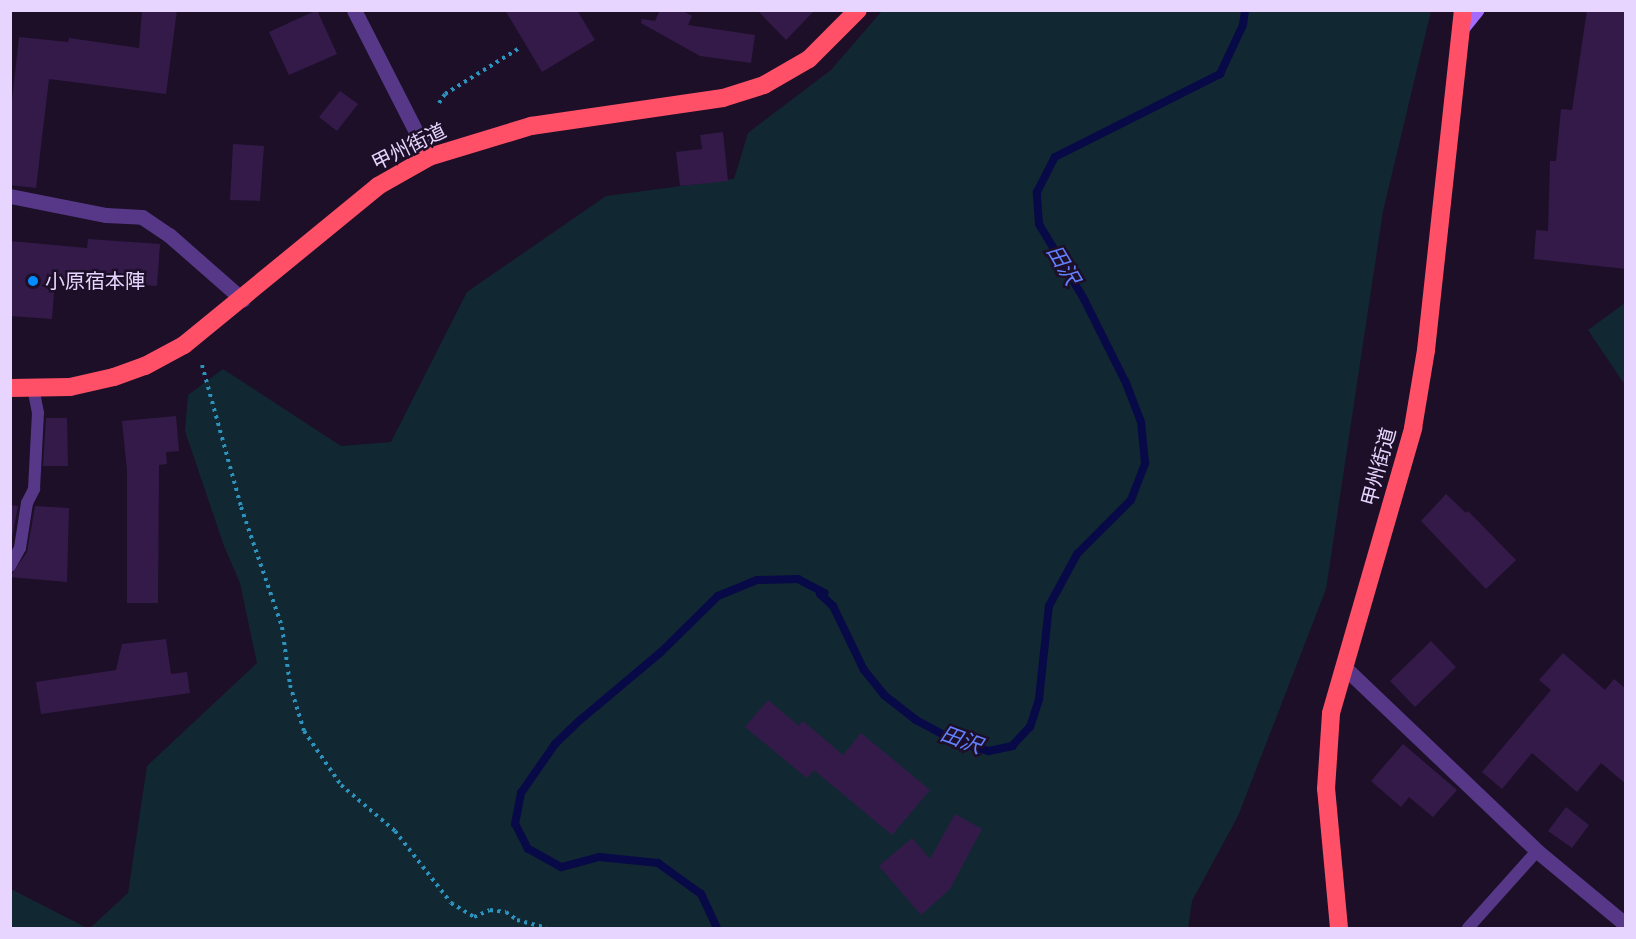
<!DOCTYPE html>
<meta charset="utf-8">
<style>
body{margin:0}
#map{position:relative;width:1636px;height:939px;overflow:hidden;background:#1c0f27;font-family:"DejaVu Sans","Noto Sans JP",sans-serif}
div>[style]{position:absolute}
.green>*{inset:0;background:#112832}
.stream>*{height:8px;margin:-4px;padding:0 4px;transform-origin:4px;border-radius:4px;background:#080947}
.building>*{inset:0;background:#341a49}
.path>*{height:4px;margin-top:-2px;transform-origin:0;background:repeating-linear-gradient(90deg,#2b93bd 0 3px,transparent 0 7.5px)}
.lane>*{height:12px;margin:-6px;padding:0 6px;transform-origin:6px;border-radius:6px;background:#573888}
.street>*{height:15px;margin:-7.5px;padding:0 7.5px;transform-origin:7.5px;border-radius:7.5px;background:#573888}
.secondary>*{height:15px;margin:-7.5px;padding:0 7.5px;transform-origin:7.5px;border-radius:7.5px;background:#a36cff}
.highway>*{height:18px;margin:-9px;padding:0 9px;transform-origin:9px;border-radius:9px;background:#ff5067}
.dots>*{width:16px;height:16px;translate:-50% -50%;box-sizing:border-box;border:3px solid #1c0f27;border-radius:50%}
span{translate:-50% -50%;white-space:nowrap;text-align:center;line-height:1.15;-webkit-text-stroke:5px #1c0f27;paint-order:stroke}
.street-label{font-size:20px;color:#e8d5ff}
.poi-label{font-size:20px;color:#e8d5ff}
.left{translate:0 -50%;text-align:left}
.water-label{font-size:21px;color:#6381ff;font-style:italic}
.frame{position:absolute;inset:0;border:12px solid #e8d5ff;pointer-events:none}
</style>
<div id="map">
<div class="green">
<i style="clip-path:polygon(882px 11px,1431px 11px,1383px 211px,1326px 589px,1238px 816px,1192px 901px,1188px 928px,90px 928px,128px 893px,147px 766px,257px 663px,240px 583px,224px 546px,185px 431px,188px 395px,223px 369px,341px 446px,391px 442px,467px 292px,606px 196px,734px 179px,748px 133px,831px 70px)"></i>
<i style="clip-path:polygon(1625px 303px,1625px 385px,1588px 330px)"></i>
<i style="clip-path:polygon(10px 889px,11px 889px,87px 928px,11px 928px)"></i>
</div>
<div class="stream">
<i style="left:717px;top:928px;width:38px;rotate:-115deg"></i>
<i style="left:701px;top:894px;width:53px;rotate:-144.2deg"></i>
<i style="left:658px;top:863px;width:59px;rotate:-174.2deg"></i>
<i style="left:599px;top:857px;width:39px;rotate:165deg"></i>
<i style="left:561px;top:867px;width:38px;rotate:-151deg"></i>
<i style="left:528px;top:849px;width:28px;rotate:-117deg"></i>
<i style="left:515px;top:824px;width:32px;rotate:-79deg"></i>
<i style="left:521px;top:793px;width:60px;rotate:-55.2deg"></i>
<i style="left:555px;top:744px;width:33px;rotate:-44deg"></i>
<i style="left:579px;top:721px;width:107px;rotate:-40.1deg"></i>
<i style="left:661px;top:652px;width:80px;rotate:-44.5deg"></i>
<i style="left:718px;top:596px;width:42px;rotate:-22.3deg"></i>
<i style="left:757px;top:580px;width:41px;rotate:-1.4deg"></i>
<i style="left:798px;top:579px;width:30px;rotate:28deg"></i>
<i style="left:824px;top:593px;width:4px;rotate:166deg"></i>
<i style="left:820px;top:594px;width:18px;rotate:43deg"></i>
<i style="left:833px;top:606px;width:71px;rotate:64.2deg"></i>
<i style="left:864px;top:670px;width:32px;rotate:51deg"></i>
<i style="left:884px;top:695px;width:41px;rotate:38deg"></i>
<i style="left:916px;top:720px;width:47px;rotate:28.2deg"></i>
<i style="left:957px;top:742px;width:33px;rotate:16deg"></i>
<i style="left:989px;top:751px;width:24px;rotate:-12deg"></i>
<i style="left:1012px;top:746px;width:26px;rotate:-47deg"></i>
<i style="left:1030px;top:727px;width:29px;rotate:-72deg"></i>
<i style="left:1039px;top:699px;width:94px;rotate:-83.9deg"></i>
<i style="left:1049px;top:606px;width:59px;rotate:-61.7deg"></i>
<i style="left:1077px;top:554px;width:76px;rotate:-45deg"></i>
<i style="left:1131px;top:500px;width:40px;rotate:-69deg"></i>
<i style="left:1145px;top:463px;width:41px;rotate:-95.6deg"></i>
<i style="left:1141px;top:422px;width:42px;rotate:-111deg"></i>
<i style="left:1126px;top:383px;width:94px;rotate:-116.6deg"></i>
<i style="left:1084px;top:299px;width:87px;rotate:-121deg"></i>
<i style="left:1039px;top:224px;width:32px;rotate:-94deg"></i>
<i style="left:1037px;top:192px;width:39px;rotate:-63deg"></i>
<i style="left:1055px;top:157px;width:185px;rotate:-26.7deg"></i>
<i style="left:1220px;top:74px;width:54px;rotate:-64.9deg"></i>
<i style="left:1243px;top:25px;width:15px;rotate:-82deg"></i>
</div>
<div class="building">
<i style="clip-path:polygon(142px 10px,177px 10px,166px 94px,49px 79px,36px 188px,10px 185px,10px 118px,19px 37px,68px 42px,69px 38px,139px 48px)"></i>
<i style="clip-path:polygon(317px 10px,337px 54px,289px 75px,269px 32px)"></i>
<i style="clip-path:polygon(505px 10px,577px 10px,595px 40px,542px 72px)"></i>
<i style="clip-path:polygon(660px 10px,681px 10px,692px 16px,688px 25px,755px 35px,751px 63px,700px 56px,641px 23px,642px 19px,655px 21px)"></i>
<i style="clip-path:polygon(757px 10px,815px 10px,786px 40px)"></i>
<i style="clip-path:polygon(1587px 10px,1626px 10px,1626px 269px,1534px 259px,1536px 230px,1548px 231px,1550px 161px,1556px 161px,1561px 109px,1572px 110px)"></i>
<i style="clip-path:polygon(340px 91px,358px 104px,337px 131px,319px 117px)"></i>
<i style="clip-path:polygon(723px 132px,728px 181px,680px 186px,676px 152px,702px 149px,700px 135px)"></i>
<i style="clip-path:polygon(233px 144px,264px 146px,260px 201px,230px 200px)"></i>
<i style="clip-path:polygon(88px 239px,160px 244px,157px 286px,55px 279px,52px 319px,10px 316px,10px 241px,87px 248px)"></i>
<i style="clip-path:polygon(176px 416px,179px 451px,166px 452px,167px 464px,159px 465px,158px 603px,127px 603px,127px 471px,122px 421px)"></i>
<i style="clip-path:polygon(46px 418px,67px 418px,68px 466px,43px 466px)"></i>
<i style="clip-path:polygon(1446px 494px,1466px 513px,1468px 511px,1516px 560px,1486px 589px,1421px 521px)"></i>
<i style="clip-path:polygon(10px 505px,18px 506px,10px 548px)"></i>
<i style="clip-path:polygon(35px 506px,69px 508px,67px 582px,10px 577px,27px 552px)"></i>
<i style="clip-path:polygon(166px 639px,171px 674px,187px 672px,190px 693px,41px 714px,36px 682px,116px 670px,122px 644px)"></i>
<i style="clip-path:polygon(1431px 641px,1456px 667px,1415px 707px,1390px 681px)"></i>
<i style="clip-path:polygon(1563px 653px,1605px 690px,1614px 679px,1626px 689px,1626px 784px,1601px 763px,1577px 792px,1532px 753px,1502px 789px,1482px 772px,1551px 690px,1539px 680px)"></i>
<i style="clip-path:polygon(768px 700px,799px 726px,803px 721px,843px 755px,861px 733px,930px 790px,892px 835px,814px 770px,807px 778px,745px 727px)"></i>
<i style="clip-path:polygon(1403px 744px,1457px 790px,1433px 817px,1409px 797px,1401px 807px,1371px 781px)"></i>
<i style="clip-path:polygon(1566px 807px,1589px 825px,1572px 848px,1548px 831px)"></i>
<i style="clip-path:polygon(955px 814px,982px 829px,950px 889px,921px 915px,879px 866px,912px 838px,930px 859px)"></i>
</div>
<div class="path">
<i style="left:439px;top:103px;width:11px;rotate:-56deg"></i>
<i style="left:445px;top:94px;width:89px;rotate:-31.7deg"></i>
<i style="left:202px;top:365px;width:147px;rotate:74.6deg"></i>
<i style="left:241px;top:507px;width:127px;rotate:71.1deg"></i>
<i style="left:282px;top:627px;width:59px;rotate:82.1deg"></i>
<i style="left:290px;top:685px;width:48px;rotate:73.1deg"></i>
<i style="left:304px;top:731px;width:65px;rotate:55.6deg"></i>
<i style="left:341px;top:785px;width:71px;rotate:40.4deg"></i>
<i style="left:395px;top:831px;width:91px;rotate:52.1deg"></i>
<i style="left:451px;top:903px;width:27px;rotate:31deg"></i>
<i style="left:474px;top:917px;width:17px;rotate:-24deg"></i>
<i style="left:490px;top:910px;width:16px;rotate:7deg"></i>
<i style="left:506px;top:912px;width:14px;rotate:36deg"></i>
<i style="left:517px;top:920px;width:30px;rotate:15deg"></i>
</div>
<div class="lane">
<i style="left:10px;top:566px;width:21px;rotate:-61deg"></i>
<i style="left:20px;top:548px;width:46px;rotate:-81.2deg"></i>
<i style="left:27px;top:503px;width:16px;rotate:-63deg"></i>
<i style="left:34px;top:489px;width:76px;rotate:-87deg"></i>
<i style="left:38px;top:413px;width:25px;rotate:-101deg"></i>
<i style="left:1468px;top:928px;width:103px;rotate:-48.1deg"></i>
</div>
<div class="street">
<i style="left:354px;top:10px;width:165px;rotate:63deg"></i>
<i style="left:10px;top:196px;width:98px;rotate:11.2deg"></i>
<i style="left:106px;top:215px;width:36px;rotate:3deg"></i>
<i style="left:142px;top:217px;width:32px;rotate:34deg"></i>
<i style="left:169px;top:235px;width:98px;rotate:41.3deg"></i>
<i style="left:1343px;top:666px;width:268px;rotate:43.6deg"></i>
<i style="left:1537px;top:851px;width:116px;rotate:39.7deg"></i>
</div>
<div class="secondary">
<i style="left:1460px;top:30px;width:26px;rotate:-51deg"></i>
</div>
<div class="highway">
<i style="left:10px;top:388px;width:60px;rotate:-1deg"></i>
<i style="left:70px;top:387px;width:45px;rotate:-12.8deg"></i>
<i style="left:114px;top:377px;width:33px;rotate:-20deg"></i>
<i style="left:145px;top:366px;width:44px;rotate:-28.3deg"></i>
<i style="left:184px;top:345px;width:251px;rotate:-39.3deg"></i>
<i style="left:378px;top:186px;width:59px;rotate:-29.6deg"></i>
<i style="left:429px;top:157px;width:107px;rotate:-16.9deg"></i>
<i style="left:531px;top:126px;width:194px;rotate:-8.3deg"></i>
<i style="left:723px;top:98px;width:43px;rotate:-17.6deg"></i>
<i style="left:764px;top:85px;width:52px;rotate:-30deg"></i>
<i style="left:809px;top:59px;width:69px;rotate:-45deg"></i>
<i style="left:1339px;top:928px;width:140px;rotate:-95.3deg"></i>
<i style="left:1326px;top:789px;width:76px;rotate:-86.2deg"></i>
<i style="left:1331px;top:713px;width:297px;rotate:-73.9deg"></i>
<i style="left:1413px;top:428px;width:79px;rotate:-80.5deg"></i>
<i style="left:1426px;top:350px;width:342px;rotate:-83.8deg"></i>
</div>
<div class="dots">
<i style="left:33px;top:281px;background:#018dff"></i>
</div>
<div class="street-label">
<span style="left:409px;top:147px;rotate:-26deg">甲州街道</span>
<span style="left:1379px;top:467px;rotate:-75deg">甲州街道</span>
</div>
<div class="poi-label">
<span class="left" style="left:45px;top:281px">小原宿本陣</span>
</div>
<div class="water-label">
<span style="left:1063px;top:265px;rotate:59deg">田沢</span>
<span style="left:961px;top:740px;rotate:20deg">田沢</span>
</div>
<div class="frame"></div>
</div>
